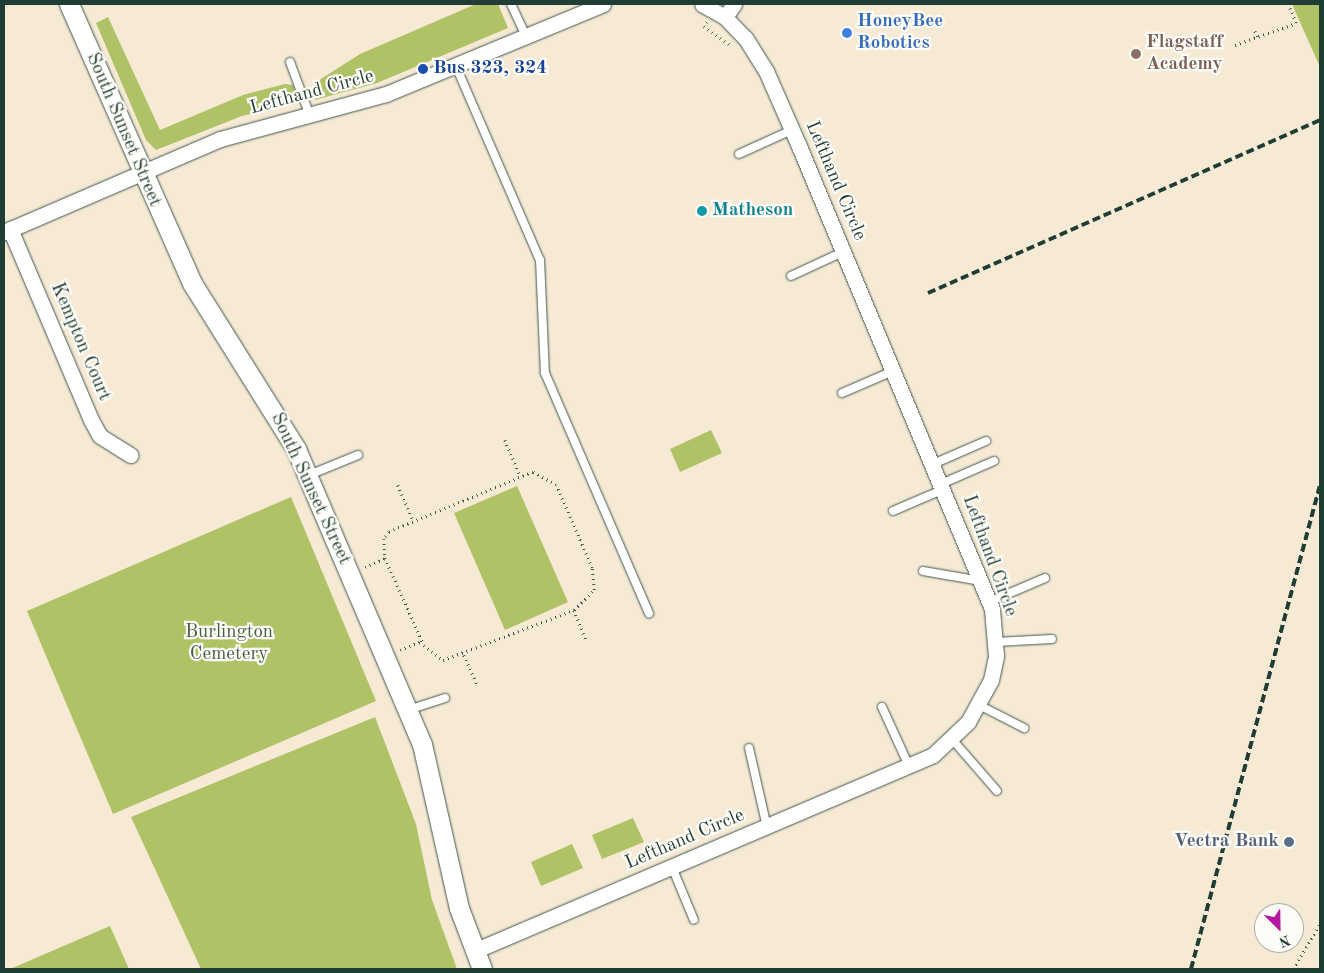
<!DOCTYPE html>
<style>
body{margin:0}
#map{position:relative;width:1324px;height:973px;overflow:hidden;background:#f6ead5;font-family:"Old Standard TT",serif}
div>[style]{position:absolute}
.green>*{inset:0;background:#b0c266}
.path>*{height:2.5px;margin-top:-1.25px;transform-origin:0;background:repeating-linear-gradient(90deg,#3f574c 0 1px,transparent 0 5px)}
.roads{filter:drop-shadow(0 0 1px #3f574c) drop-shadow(0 0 1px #3f574c)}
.service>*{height:8px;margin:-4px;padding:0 4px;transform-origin:4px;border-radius:4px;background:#fff}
.minor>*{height:15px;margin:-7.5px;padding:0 7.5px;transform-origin:7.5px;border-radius:7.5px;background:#fff}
.tertiary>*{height:19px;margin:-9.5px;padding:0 9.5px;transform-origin:9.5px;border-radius:9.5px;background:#fff}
.rail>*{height:4px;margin-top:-2px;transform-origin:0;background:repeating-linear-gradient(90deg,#1f3d34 0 8px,transparent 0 12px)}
.dots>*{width:14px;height:14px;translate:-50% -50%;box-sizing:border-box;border:2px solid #fdfcf7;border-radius:50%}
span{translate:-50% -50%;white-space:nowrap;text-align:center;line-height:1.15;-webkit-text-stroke:4.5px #fdfcf7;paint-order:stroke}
.shop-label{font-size:19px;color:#366cbe;font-weight:700}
.left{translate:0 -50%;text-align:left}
.education-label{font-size:19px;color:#785e54;font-weight:700}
.transit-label{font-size:19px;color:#164399;font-weight:700}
.street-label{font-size:19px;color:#1f3d34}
.culture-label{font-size:19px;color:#0d838f;font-weight:700}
.park-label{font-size:19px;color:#435e40}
.service-label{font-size:19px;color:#4e5e75;font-weight:700}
.right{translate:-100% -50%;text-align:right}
.frame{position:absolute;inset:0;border:5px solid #1f3d34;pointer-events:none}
.north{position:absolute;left:1254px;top:903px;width:50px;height:50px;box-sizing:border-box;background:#fdfcf7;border:1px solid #a4b0a9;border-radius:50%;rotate:157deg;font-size:14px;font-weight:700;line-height:20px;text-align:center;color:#1f3d34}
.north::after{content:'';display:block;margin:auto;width:18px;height:22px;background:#b5179e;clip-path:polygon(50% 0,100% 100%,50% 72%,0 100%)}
</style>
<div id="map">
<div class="green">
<i style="clip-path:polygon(476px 4px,498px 4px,508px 28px,377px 83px,315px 100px,313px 84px,360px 54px)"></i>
<i style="clip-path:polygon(1292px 4px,1320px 4px,1320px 67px,1303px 29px)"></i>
<i style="clip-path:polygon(108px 17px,160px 130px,243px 95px,285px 84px,293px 85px,299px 103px,242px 116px,156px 150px,146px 140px,96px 23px)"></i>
<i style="clip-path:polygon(711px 430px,722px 453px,680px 472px,670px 449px)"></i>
<i style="clip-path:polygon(517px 486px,568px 602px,505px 630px,454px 513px)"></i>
<i style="clip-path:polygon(291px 497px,376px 701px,113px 814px,27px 611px)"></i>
<i style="clip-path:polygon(375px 717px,416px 824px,432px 900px,457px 969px,201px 969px,131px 817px)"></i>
<i style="clip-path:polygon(633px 818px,644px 842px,602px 859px,592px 835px)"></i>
<i style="clip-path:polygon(572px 844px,583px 868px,541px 886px,531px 862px)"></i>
<i style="clip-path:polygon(110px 926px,129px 969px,10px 969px)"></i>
</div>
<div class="path">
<i style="left:707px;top:22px;width:5px;rotate:127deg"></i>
<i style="left:704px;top:26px;width:32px;rotate:36deg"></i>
<i style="left:1255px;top:31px;width:7px;rotate:63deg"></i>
<i style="left:1235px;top:45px;width:65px;rotate:-19.8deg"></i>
<i style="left:1296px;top:23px;width:21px;rotate:-113deg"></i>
<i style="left:505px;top:440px;width:39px;rotate:67deg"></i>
<i style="left:398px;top:485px;width:39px;rotate:67deg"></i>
<i style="left:365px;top:567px;width:22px;rotate:-24deg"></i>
<i style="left:385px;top:558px;width:95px;rotate:65.9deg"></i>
<i style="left:424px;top:645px;width:24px;rotate:38deg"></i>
<i style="left:443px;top:660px;width:140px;rotate:-20.9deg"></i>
<i style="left:574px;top:610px;width:28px;rotate:-45deg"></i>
<i style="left:594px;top:590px;width:22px;rotate:-95deg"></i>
<i style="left:592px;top:568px;width:90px;rotate:-113.4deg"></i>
<i style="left:556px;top:485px;width:26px;rotate:-151deg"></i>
<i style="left:533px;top:472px;width:156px;rotate:157.4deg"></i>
<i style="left:389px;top:532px;width:9px;rotate:126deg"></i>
<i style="left:384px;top:539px;width:19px;rotate:87deg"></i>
<i style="left:574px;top:610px;width:32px;rotate:68deg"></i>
<i style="left:400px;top:650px;width:24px;rotate:-22deg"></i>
<i style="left:464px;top:655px;width:32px;rotate:66deg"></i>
<i style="left:1293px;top:969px;width:52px;rotate:-59deg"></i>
</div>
<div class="roads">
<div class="service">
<i style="left:511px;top:4px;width:33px;rotate:65deg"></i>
<i style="left:290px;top:62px;width:58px;rotate:69.7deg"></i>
<i style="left:455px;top:64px;width:214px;rotate:66.6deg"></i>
<i style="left:540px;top:260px;width:113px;rotate:87.5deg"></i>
<i style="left:545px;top:373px;width:262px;rotate:66.6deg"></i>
<i style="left:739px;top:154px;width:58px;rotate:-24.4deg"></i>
<i style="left:791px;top:276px;width:57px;rotate:-24.8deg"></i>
<i style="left:842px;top:393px;width:56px;rotate:-23.3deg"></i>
<i style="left:933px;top:464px;width:58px;rotate:-23.5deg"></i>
<i style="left:309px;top:475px;width:53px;rotate:-22.2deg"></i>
<i style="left:941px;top:484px;width:58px;rotate:-23.5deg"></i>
<i style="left:893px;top:511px;width:56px;rotate:-23.3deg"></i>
<i style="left:923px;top:571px;width:59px;rotate:9.8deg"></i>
<i style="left:989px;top:602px;width:61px;rotate:-23.2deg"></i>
<i style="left:996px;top:642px;width:56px;rotate:-3.1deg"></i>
<i style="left:979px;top:705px;width:51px;rotate:27.1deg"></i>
<i style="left:882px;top:707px;width:65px;rotate:65.4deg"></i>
<i style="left:408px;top:710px;width:39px;rotate:-18deg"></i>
<i style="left:951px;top:738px;width:70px;rotate:49deg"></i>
<i style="left:749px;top:748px;width:81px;rotate:77.2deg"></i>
<i style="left:672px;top:867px;width:57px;rotate:67.5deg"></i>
</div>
<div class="minor">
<i style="left:725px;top:17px;width:16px;rotate:-55deg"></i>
<i style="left:10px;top:229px;width:207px;rotate:67deg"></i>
<i style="left:91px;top:420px;width:18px;rotate:61deg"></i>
<i style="left:100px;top:436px;width:36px;rotate:32deg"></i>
<i style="left:4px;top:232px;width:235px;rotate:-23.3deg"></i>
<i style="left:220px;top:139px;width:172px;rotate:-15.2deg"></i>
<i style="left:386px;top:94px;width:235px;rotate:-22.5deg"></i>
<i style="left:474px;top:951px;width:499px;rotate:-23.1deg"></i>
<i style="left:933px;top:755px;width:48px;rotate:-43.3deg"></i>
<i style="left:968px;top:722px;width:48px;rotate:-61.3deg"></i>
<i style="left:991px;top:680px;width:25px;rotate:-78deg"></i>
<i style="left:996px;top:656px;width:47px;rotate:-94.9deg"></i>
<i style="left:992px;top:609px;width:502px;rotate:-112.63deg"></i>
<i style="left:799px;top:146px;width:82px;rotate:-113.7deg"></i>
<i style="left:766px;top:71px;width:39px;rotate:-122deg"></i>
<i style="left:745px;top:38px;width:29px;rotate:-134deg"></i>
<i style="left:725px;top:17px;width:26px;rotate:-151deg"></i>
</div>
<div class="tertiary">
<i style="left:69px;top:4px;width:305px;rotate:66.2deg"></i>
<i style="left:192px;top:283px;width:196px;rotate:57.9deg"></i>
<i style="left:296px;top:449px;width:321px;rotate:66.9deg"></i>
<i style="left:422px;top:744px;width:168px;rotate:77.3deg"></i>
<i style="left:459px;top:908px;width:65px;rotate:69.3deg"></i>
</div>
</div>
<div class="rail">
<i style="left:928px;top:293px;width:428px;rotate:-23.8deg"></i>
<i style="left:1191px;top:969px;width:501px;rotate:-75.08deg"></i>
</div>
<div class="dots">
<i style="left:847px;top:33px;background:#3f7fe0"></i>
<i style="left:1136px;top:54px;background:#8d6e63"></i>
<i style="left:423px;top:69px;background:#1a4fb4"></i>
<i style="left:702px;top:211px;background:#0f9aa8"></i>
<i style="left:1289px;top:842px;background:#5c6f8a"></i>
</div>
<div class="shop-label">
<span class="left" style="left:857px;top:33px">HoneyBee<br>Robotics</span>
</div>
<div class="education-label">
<span class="left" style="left:1146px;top:54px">Flagstaff<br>Academy</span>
</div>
<div class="transit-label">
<span class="left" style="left:433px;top:69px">Bus 323, 324</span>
</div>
<div class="street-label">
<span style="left:312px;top:93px;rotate:-15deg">Lefthand Circle</span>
<span style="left:123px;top:130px;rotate:67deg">South Sunset Street</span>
<span style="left:835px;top:181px;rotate:67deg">Lefthand Circle</span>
<span style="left:80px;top:342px;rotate:67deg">Kempton Court</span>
<span style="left:310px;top:489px;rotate:65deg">South Sunset Street</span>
<span style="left:989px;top:556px;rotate:70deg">Lefthand Circle</span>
<span style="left:685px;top:840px;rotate:-23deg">Lefthand Circle</span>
</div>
<div class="culture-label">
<span class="left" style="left:712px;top:211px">Matheson</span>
</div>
<div class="park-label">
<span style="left:229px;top:644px">Burlington<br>Cemetery</span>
</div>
<div class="service-label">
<span class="right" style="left:1279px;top:842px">Vectra Bank</span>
</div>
<div class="frame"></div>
<div class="north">N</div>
</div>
